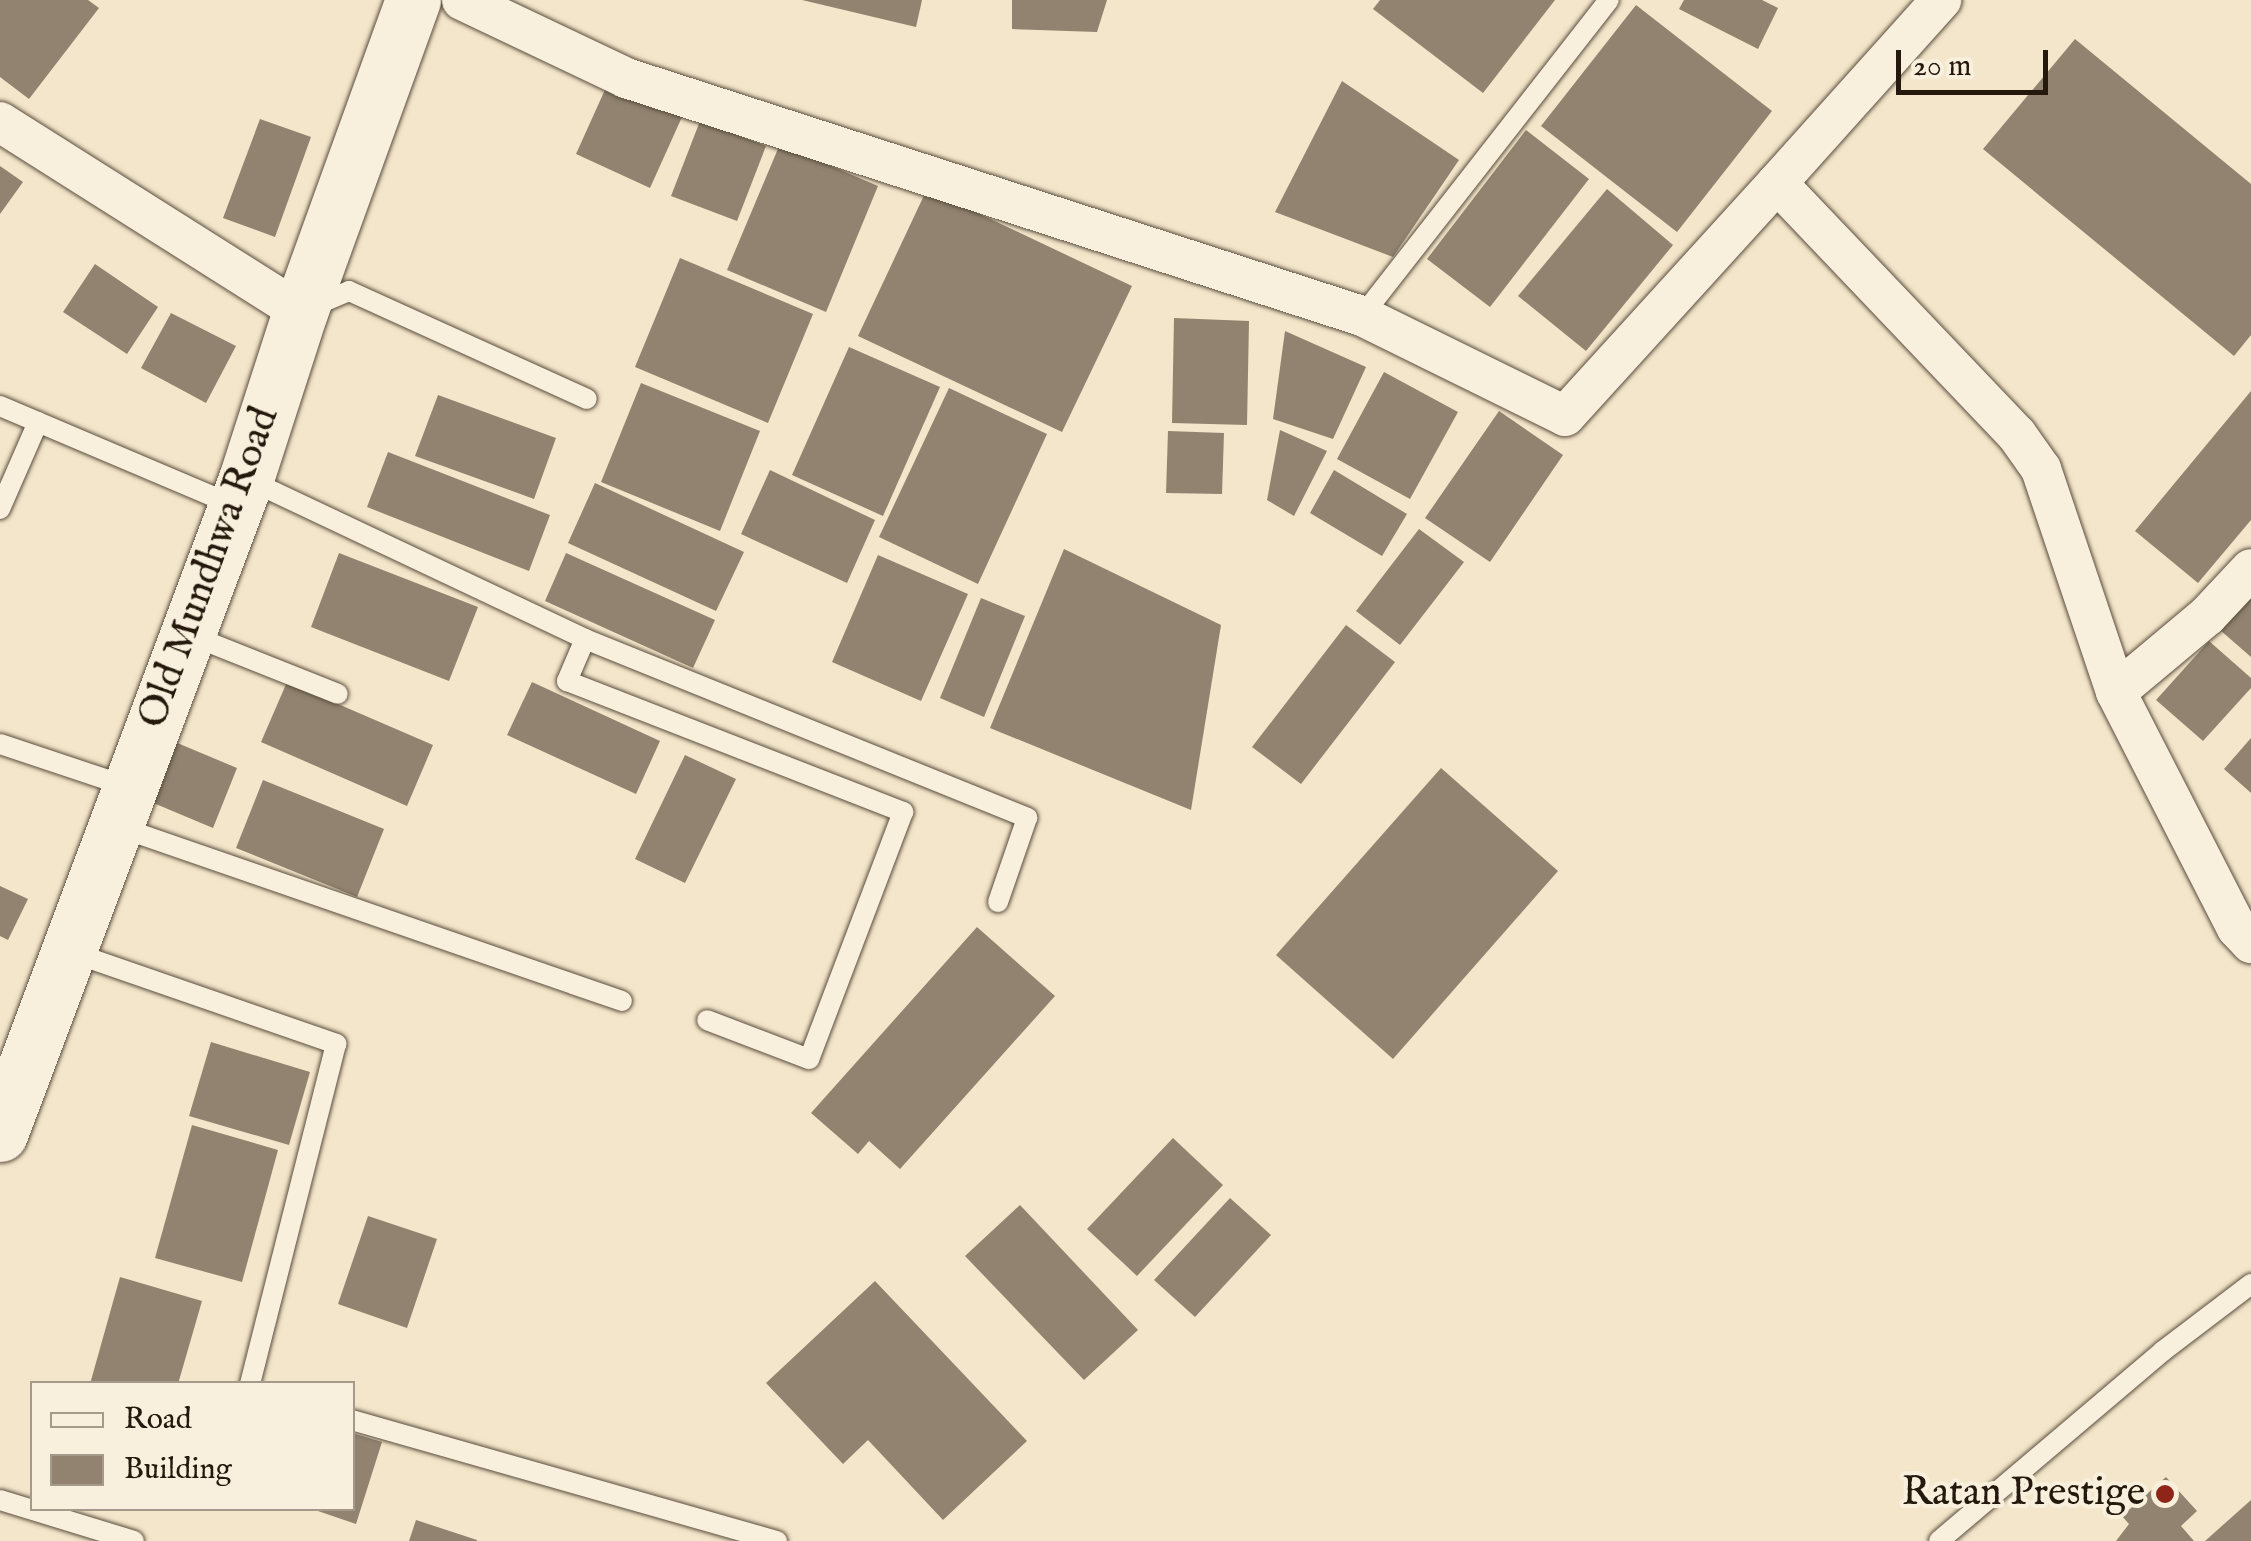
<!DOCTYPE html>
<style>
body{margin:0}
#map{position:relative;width:2251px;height:1541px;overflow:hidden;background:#f4e6ca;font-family:"IM FELL English",serif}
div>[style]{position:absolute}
.building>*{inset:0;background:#91836f}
.roads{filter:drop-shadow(0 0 2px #594c3c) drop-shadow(0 0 2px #594c3c)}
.lane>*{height:20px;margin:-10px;padding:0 10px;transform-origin:10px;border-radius:10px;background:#f8efdd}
.street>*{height:40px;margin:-20px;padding:0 20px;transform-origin:20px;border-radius:20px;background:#f8efdd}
.secondary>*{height:55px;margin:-27.5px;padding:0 27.5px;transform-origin:27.5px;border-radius:27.5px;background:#f8efdd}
.dots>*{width:28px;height:28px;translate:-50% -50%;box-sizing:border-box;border:5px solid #f8efdd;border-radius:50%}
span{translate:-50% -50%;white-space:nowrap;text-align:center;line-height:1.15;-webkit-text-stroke:8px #f8efdd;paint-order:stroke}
.street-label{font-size:40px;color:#25180d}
.poi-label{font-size:40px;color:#25180d}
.right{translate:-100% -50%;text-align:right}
.legend{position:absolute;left:30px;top:1381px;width:325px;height:130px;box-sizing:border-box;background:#f8efdd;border:2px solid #a4998a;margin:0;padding:12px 18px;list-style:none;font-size:30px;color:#25180d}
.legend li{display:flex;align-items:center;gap:20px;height:50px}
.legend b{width:50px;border:2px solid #a4998a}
.scale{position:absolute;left:1896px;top:50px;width:152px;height:45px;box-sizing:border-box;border:5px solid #25180d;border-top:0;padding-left:12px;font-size:30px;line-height:35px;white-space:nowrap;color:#25180d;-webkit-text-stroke:8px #f8efdd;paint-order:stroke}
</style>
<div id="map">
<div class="building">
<i style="clip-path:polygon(0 0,88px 0,99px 8px,29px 99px,0 77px)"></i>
<i style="clip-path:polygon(802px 0,922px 0,916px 27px)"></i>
<i style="clip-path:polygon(1012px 0,1107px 0,1097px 32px,1012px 29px)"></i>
<i style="clip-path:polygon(1380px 0,1555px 0,1483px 93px,1373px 9px)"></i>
<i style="clip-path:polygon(1684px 0,1762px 0,1778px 8px,1758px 49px,1679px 9px)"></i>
<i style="clip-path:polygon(1636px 5px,1772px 111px,1677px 232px,1541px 126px)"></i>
<i style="clip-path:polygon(2075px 39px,2251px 184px,2251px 335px,2234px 356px,1983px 149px)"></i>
<i style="clip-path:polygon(1342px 81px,1459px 160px,1393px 257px,1275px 212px)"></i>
<i style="clip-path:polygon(608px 83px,682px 117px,650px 188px,576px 154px)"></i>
<i style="clip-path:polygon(260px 119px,311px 137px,275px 237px,223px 218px)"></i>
<i style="clip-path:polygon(700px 121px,766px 146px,737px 221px,671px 196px)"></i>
<i style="clip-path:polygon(1526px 130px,1589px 179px,1490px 307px,1427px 259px)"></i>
<i style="clip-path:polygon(780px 144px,878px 186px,826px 312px,727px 270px)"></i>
<i style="clip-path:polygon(0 166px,23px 182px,0 214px)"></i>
<i style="clip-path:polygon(927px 189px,1132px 286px,1062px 432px,858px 336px)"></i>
<i style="clip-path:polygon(1607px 189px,1673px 245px,1586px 351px,1518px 296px)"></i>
<i style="clip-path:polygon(680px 258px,813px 314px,768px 423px,635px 367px)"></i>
<i style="clip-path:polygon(95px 264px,158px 307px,127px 354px,63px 312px)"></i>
<i style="clip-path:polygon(171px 313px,236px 346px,206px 403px,141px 368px)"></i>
<i style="clip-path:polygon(1174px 318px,1249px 321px,1247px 425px,1172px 423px)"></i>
<i style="clip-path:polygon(1285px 331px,1366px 367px,1333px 439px,1273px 419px)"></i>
<i style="clip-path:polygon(849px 347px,940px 387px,883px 516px,792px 475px)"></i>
<i style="clip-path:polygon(1384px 372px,1458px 412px,1410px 499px,1337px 459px)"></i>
<i style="clip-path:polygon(641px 383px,760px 431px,720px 531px,601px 482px)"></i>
<i style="clip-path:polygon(949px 388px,1047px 434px,978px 584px,879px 537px)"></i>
<i style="clip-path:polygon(2251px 391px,2251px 520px,2198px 583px,2135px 531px)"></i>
<i style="clip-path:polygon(438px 395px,556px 438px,534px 499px,415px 456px)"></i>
<i style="clip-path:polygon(1499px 411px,1563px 455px,1490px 562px,1425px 518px)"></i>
<i style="clip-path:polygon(1280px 430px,1327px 451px,1294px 516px,1267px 500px)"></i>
<i style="clip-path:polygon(1168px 431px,1224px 433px,1222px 494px,1166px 493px)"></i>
<i style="clip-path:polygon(388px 452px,550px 515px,529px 571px,367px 507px)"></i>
<i style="clip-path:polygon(770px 470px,875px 520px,847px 583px,741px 534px)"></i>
<i style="clip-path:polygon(1334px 470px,1407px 514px,1382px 556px,1310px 513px)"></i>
<i style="clip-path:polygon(595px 483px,744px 552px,716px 611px,568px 543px)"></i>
<i style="clip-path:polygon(1419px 529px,1464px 562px,1400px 645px,1356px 611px)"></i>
<i style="clip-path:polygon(1064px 549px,1221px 625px,1191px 810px,990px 728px)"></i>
<i style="clip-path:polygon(339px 553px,478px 607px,449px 681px,311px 627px)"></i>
<i style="clip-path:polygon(566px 553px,715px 620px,693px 668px,545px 601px)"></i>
<i style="clip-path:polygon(878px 555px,968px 594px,921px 701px,832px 662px)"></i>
<i style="clip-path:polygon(2251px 595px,2251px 657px,2220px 630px)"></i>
<i style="clip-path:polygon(981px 598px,1025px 616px,984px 717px,940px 698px)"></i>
<i style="clip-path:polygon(1346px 625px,1395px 662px,1301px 784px,1252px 747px)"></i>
<i style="clip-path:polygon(2209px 641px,2251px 678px,2251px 688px,2203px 741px,2156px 700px)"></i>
<i style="clip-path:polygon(287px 682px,433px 745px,407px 806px,261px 742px)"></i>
<i style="clip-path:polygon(532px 682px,660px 741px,636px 794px,507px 735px)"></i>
<i style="clip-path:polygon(2251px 738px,2251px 793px,2224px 769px)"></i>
<i style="clip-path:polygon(175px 742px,237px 768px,213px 828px,151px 802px)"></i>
<i style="clip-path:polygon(685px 755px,736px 779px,685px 883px,635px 859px)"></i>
<i style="clip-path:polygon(1441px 768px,1558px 871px,1393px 1059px,1276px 955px)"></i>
<i style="clip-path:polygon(263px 780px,384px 829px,357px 897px,236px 848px)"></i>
<i style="clip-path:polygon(0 886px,28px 899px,8px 940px,0 936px)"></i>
<i style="clip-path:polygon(977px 927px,1055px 996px,900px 1169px,869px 1141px,858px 1154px,811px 1113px)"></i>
<i style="clip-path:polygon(211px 1042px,310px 1072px,289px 1145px,189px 1116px)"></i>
<i style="clip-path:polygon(192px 1125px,278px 1150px,242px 1282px,155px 1258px)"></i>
<i style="clip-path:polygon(1173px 1138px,1223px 1185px,1137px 1276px,1087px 1229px)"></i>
<i style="clip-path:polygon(1230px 1198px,1271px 1235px,1195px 1317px,1154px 1280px)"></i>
<i style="clip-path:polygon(1020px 1205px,1138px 1330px,1084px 1380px,965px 1256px)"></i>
<i style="clip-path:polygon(368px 1216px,437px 1239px,407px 1328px,338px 1304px)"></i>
<i style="clip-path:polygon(120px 1277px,202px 1301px,178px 1384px,90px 1384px)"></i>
<i style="clip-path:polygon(875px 1281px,1027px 1441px,943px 1520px,868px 1440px,843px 1464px,766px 1383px)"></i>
<i style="clip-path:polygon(352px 1433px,382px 1442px,356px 1524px,312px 1509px,352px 1508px)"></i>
<i style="clip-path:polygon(2166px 1477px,2197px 1511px,2181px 1526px,2194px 1541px,2116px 1541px,2129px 1524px,2122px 1516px)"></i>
<i style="clip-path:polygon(2251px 1500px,2251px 1541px,2205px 1541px)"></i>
<i style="clip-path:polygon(416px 1520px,477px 1540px,477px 1541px,409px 1541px)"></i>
</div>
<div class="roads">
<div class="lane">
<i style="left:311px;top:307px;width:41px;rotate:-22.8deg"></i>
<i style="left:349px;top:291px;width:261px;rotate:24.4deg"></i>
<i style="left:1362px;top:316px;width:401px;rotate:-52deg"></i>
<i style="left:0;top:406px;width:253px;rotate:23deg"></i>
<i style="left:249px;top:480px;width:372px;rotate:25.3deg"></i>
<i style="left:585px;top:639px;width:477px;rotate:22deg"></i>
<i style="left:1027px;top:818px;width:89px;rotate:109deg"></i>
<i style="left:0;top:509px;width:95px;rotate:-66.4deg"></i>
<i style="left:190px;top:635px;width:159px;rotate:21.7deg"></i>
<i style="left:585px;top:639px;width:46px;rotate:113.2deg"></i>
<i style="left:567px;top:681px;width:361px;rotate:21.3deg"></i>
<i style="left:903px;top:812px;width:264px;rotate:110.8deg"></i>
<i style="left:809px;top:1059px;width:109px;rotate:-159.1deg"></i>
<i style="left:0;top:744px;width:133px;rotate:18.4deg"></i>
<i style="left:119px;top:827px;width:532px;rotate:19.08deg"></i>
<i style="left:71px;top:952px;width:281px;rotate:19.1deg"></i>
<i style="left:336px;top:1044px;width:351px;rotate:104.2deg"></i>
<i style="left:352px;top:1420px;width:442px;rotate:15.9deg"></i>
<i style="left:0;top:1500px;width:140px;rotate:17deg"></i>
<i style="left:1939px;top:1541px;width:294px;rotate:-40.3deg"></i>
<i style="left:2163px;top:1351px;width:111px;rotate:-37.3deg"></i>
</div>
<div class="street">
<i style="left:462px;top:0;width:182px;rotate:25.4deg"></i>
<i style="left:626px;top:78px;width:774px;rotate:17.92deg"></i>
<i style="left:1362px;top:316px;width:226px;rotate:26.2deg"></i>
<i style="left:1565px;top:416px;width:315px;rotate:-47.7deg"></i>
<i style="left:1777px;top:183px;width:348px;rotate:46.4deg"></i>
<i style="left:2017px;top:435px;width:42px;rotate:54.8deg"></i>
<i style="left:2041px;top:469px;width:235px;rotate:71.4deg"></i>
<i style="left:2116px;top:692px;width:265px;rotate:62.9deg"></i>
<i style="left:2237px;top:928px;width:21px;rotate:47deg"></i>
<i style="left:0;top:122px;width:355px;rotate:32.3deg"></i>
<i style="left:1777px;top:183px;width:246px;rotate:-48.1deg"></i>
<i style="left:2116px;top:692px;width:119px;rotate:-39.9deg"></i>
<i style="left:2207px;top:616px;width:64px;rotate:-46.9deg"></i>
</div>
<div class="secondary">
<i style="left:0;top:1134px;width:700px;rotate:-69.42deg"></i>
<i style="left:246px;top:479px;width:176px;rotate:-72.1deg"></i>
<i style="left:300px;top:312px;width:332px;rotate:-70.1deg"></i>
</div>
</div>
<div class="dots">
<i style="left:2165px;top:1494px;background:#8f2418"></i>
</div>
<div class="street-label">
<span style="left:210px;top:568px;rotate:-70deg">Old Mundhwa Road</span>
</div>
<div class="poi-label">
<span class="right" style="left:2145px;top:1494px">Ratan Prestige</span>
</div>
<ul class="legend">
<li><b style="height:12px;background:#f8efdd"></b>Road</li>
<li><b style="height:28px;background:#91836f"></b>Building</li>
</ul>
<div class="scale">20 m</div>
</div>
